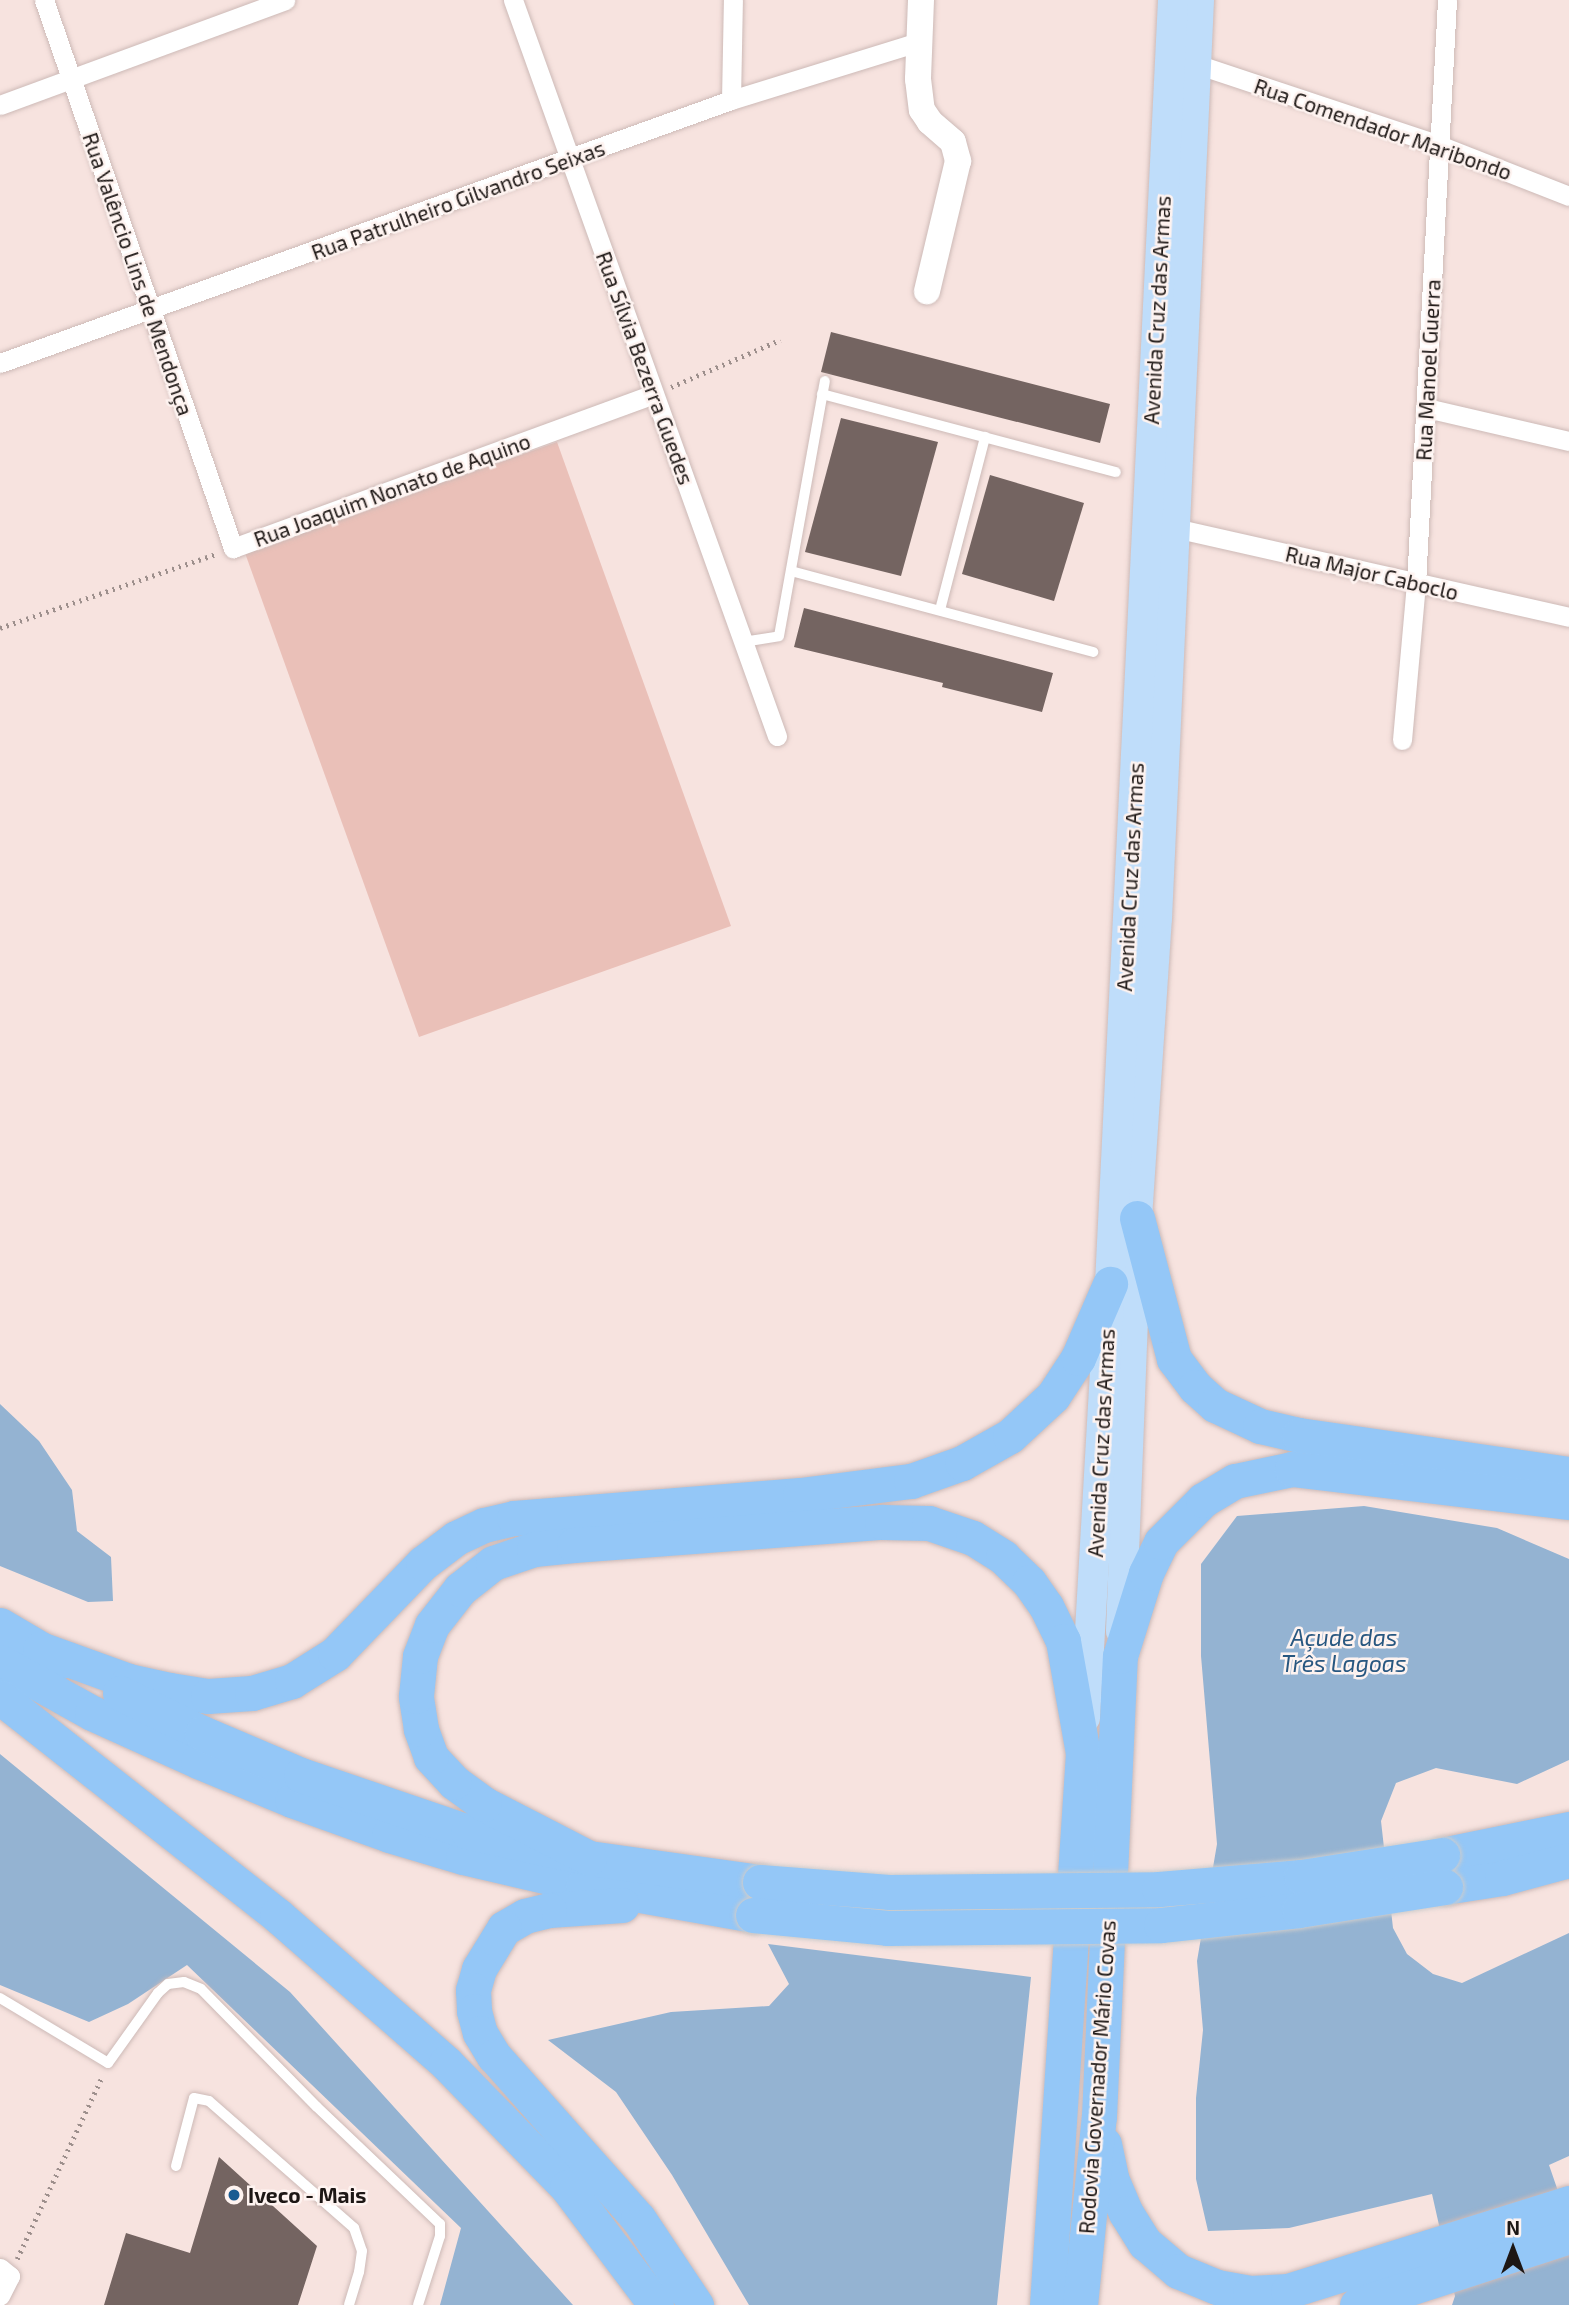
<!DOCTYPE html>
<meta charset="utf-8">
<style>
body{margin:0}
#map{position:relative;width:1569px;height:2305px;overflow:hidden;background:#f7e3df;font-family:"Exo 2",sans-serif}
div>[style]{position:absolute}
.green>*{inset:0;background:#eac0b8}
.water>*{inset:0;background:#94b3d2}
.building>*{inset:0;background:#746461}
.path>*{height:4.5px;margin-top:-2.25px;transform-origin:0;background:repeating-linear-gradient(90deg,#9d8f8c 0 2px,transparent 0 7px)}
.roads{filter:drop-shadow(0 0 2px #cdbab7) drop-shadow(0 0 2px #cdbab7)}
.lane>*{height:10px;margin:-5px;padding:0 5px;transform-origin:5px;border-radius:5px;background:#fff}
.street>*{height:19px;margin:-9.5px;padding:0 9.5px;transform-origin:9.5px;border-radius:9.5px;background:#fff}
.secondary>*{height:26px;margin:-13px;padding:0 13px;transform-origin:13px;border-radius:13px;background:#fff}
.primary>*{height:30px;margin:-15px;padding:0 15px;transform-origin:15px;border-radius:15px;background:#bfddfa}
.highway>*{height:35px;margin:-17.5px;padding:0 17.5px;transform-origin:17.5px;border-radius:17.5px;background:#94c7f7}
.bridges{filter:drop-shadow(0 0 2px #cdcccc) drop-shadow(0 0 2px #cdcccc)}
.highway-bridge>*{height:35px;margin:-17.5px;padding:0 17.5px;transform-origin:17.5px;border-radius:17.5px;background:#94c7f7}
.dots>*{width:19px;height:19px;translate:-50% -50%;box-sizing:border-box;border:4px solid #fef3f0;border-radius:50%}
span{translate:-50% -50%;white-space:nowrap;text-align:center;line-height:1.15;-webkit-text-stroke:5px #fef3f0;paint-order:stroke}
.street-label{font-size:21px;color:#1d1715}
.poi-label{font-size:21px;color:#1d1715;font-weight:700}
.left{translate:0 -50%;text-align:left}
.water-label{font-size:23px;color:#285780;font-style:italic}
.north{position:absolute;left:1478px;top:2214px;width:70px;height:70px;-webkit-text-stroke:5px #fef3f0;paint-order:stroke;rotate:0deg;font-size:19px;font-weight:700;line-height:28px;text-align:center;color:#1d1715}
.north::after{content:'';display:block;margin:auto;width:24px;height:32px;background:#1d1715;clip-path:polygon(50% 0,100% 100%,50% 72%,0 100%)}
</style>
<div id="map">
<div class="green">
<i style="clip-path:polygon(557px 442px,731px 926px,419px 1037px,245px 553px)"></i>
</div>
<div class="water">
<i style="clip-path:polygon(0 1404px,39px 1441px,72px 1490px,77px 1531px,111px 1557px,113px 1601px,88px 1602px,0 1566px)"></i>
<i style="clip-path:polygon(1364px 1506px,1497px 1528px,1569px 1559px,1569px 1760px,1517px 1784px,1436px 1768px,1396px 1783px,1381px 1821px,1393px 1928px,1407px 1954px,1433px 1974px,1462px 1983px,1569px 1933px,1569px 2156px,1549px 2165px,1569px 2223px,1569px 2305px,1452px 2305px,1455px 2296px,1432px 2194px,1289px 2228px,1208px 2231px,1196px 2179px,1196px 2098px,1203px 2030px,1197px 1961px,1217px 1844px,1201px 1656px,1201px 1564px,1237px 1516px)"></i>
<i style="clip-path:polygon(0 1754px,290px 1992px,573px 2305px,440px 2305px,461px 2228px,187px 1965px,128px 2004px,89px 2022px,0 1985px)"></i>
<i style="clip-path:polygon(768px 1944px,1031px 1977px,997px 2305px,749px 2305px,672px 2175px,616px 2092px,548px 2040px,671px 2012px,769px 2006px,789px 1984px)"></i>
</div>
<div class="building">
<i style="clip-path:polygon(831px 332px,1110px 404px,1100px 443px,821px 372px)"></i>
<i style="clip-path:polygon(841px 418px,938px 442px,901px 576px,805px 552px)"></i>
<i style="clip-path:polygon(990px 475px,1084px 503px,1054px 601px,962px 574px)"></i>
<i style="clip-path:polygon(804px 608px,1053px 673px,1042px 712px,942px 687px,943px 683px,794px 647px)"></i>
<i style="clip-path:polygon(219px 2157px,317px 2246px,298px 2305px,104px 2305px,126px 2233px,190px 2253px)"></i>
</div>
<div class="path">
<i style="left:671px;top:387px;width:119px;rotate:-23.3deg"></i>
<i style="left:0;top:628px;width:228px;rotate:-18.9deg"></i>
<i style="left:17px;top:2259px;width:201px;rotate:-65deg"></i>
</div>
<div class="roads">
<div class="lane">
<i style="left:822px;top:394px;width:304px;rotate:14.9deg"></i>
<i style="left:791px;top:571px;width:313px;rotate:15deg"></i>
<i style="left:940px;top:610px;width:179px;rotate:-75.4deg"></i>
<i style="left:743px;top:642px;width:36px;rotate:-9deg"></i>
<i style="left:779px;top:636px;width:259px;rotate:-79.8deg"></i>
<i style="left:0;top:1998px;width:126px;rotate:31deg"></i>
<i style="left:108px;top:2063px;width:86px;rotate:-54.5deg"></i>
<i style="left:158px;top:1993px;width:13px;rotate:-42deg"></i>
<i style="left:168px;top:1984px;width:16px;rotate:-7deg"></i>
<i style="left:184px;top:1982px;width:18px;rotate:22deg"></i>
<i style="left:201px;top:1989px;width:165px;rotate:45.5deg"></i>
<i style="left:317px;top:2107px;width:170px;rotate:43.6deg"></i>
<i style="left:440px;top:2224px;width:12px;rotate:90deg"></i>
<i style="left:440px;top:2236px;width:72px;rotate:107.7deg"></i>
<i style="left:176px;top:2166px;width:70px;rotate:-75.2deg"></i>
<i style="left:194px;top:2098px;width:15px;rotate:11deg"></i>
<i style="left:209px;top:2101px;width:193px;rotate:41.2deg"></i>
<i style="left:354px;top:2228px;width:24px;rotate:71deg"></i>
<i style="left:362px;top:2251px;width:21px;rotate:98deg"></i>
<i style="left:359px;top:2272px;width:34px;rotate:107deg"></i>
</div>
<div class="street">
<i style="left:44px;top:0;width:580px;rotate:70.97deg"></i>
<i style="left:233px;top:548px;width:448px;rotate:-20.1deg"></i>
<i style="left:513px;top:0;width:782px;rotate:70.27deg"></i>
<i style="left:1196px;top:64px;width:256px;rotate:18.4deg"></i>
<i style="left:1439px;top:145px;width:140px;rotate:21.4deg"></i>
<i style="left:731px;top:100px;width:100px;rotate:-88.9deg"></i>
<i style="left:0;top:105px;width:304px;rotate:-20.2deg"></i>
<i style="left:0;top:363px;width:777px;rotate:-19.79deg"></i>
<i style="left:731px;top:100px;width:196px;rotate:-17.2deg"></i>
<i style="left:1426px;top:408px;width:147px;rotate:13deg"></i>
<i style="left:1175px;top:528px;width:404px;rotate:12.7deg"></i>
<i style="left:1402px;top:740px;width:157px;rotate:-84.9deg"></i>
<i style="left:1416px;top:584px;width:585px;rotate:-86.96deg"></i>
<i style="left:0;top:2268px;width:13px;rotate:39deg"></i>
<i style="left:10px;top:2276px;width:22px;rotate:117deg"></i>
</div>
<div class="secondary">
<i style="left:921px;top:0;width:79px;rotate:92.2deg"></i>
<i style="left:918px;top:79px;width:31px;rotate:83deg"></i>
<i style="left:922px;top:110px;width:14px;rotate:56deg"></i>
<i style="left:930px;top:122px;width:30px;rotate:41deg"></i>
<i style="left:953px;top:142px;width:20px;rotate:75deg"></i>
<i style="left:958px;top:161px;width:134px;rotate:103.4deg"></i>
</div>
<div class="primary">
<i style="left:1121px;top:1631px;width:413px;rotate:-87.8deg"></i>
<i style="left:1137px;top:1218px;width:301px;rotate:-86.2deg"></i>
<i style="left:1157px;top:918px;width:919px;rotate:-87.38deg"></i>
<i style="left:1085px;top:1718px;width:435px;rotate:-86.7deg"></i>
<i style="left:1110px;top:1284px;width:1286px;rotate:-87.19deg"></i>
</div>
<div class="highway">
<i style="left:1137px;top:1218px;width:146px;rotate:75.3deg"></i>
<i style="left:1174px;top:1359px;width:35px;rotate:53deg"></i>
<i style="left:1195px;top:1387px;width:27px;rotate:42deg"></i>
<i style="left:1215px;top:1405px;width:50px;rotate:25deg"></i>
<i style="left:1260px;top:1426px;width:40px;rotate:13deg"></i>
<i style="left:1299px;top:1435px;width:273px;rotate:8.2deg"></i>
<i style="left:0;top:1625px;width:71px;rotate:30.5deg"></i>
<i style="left:40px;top:1649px;width:95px;rotate:19.8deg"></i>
<i style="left:129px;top:1681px;width:42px;rotate:12.4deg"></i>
<i style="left:170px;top:1690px;width:38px;rotate:9deg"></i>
<i style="left:208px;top:1696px;width:44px;rotate:-3.9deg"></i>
<i style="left:252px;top:1693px;width:42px;rotate:-16.7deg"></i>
<i style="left:292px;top:1681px;width:51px;rotate:-32.1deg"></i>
<i style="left:335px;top:1654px;width:127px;rotate:-46deg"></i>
<i style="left:423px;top:1563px;width:41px;rotate:-37.1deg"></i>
<i style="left:456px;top:1538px;width:31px;rotate:-25deg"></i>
<i style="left:484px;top:1525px;width:31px;rotate:-13deg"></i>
<i style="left:514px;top:1518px;width:287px;rotate:-4.6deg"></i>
<i style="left:800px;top:1495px;width:112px;rotate:-7.2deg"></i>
<i style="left:911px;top:1481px;width:54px;rotate:-19.4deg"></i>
<i style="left:962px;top:1463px;width:55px;rotate:-29.4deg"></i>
<i style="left:1010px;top:1436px;width:59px;rotate:-42.9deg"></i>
<i style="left:1053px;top:1396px;width:45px;rotate:-56.7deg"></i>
<i style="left:1078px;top:1358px;width:81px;rotate:-66.6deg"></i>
<i style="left:0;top:1662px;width:105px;rotate:29deg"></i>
<i style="left:92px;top:1713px;width:116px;rotate:24.4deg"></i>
<i style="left:198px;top:1761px;width:102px;rotate:22.5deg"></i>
<i style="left:292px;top:1800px;width:103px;rotate:19.8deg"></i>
<i style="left:389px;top:1835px;width:77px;rotate:16.6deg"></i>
<i style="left:463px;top:1857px;width:123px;rotate:13.1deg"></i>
<i style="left:583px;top:1885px;width:173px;rotate:10deg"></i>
<i style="left:120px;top:1693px;width:91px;rotate:26deg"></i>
<i style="left:202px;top:1733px;width:108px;rotate:23deg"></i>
<i style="left:301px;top:1775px;width:176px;rotate:18.8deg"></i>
<i style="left:468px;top:1832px;width:124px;rotate:12.1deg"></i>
<i style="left:589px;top:1858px;width:173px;rotate:8deg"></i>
<i style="left:0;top:1697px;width:352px;rotate:38.2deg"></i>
<i style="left:277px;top:1915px;width:225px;rotate:41.2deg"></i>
<i style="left:446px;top:2063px;width:173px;rotate:45.7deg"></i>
<i style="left:567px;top:2187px;width:148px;rotate:53deg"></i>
<i style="left:1442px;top:1855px;width:130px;rotate:-11.6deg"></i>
<i style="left:589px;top:1858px;width:118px;rotate:-152.8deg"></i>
<i style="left:484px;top:1804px;width:37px;rotate:-144deg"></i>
<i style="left:454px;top:1782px;width:34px;rotate:-133deg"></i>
<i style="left:431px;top:1757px;width:30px;rotate:-110deg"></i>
<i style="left:421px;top:1729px;width:33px;rotate:-99deg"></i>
<i style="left:416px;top:1696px;width:40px;rotate:-84.3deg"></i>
<i style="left:420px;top:1656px;width:33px;rotate:-69deg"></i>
<i style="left:432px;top:1625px;width:46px;rotate:-52.1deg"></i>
<i style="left:460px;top:1589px;width:42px;rotate:-38.2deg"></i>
<i style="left:493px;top:1563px;width:43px;rotate:-18.9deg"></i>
<i style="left:534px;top:1549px;width:40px;rotate:-5.7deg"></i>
<i style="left:574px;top:1545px;width:309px;rotate:-4.3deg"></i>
<i style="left:882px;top:1522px;width:47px;rotate:1.2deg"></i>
<i style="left:929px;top:1523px;width:46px;rotate:18.8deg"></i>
<i style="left:973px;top:1538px;width:36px;rotate:32deg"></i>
<i style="left:1003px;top:1557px;width:36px;rotate:44deg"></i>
<i style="left:1029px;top:1582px;width:29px;rotate:55deg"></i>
<i style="left:1046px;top:1606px;width:39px;rotate:64deg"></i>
<i style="left:1063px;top:1641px;width:114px;rotate:79.9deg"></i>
<i style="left:1083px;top:1753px;width:553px;rotate:93.73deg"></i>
<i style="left:1445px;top:1887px;width:58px;rotate:-9deg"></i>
<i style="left:1502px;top:1878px;width:69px;rotate:-15deg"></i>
<i style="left:622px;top:1905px;width:73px;rotate:176.1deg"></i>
<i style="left:549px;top:1910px;width:25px;rotate:166deg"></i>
<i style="left:525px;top:1916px;width:24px;rotate:150deg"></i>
<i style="left:504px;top:1928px;width:48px;rotate:121.4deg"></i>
<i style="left:479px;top:1969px;width:22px;rotate:106deg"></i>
<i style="left:473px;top:1990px;width:21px;rotate:87deg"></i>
<i style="left:474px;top:2011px;width:23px;rotate:75deg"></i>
<i style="left:480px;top:2033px;width:27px;rotate:59deg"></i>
<i style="left:494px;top:2056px;width:217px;rotate:48.4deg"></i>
<i style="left:638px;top:2218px;width:105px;rotate:56.3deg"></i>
<i style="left:1104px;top:2144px;width:35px;rotate:78deg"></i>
<i style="left:1111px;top:2178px;width:38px;rotate:67deg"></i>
<i style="left:1126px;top:2213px;width:36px;rotate:58deg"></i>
<i style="left:1145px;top:2243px;width:43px;rotate:40.3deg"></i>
<i style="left:1178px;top:2271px;width:42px;rotate:22.3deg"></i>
<i style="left:1217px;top:2287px;width:34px;rotate:10deg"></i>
<i style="left:1250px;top:2293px;width:38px;rotate:-3deg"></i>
<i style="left:1288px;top:2291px;width:294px;rotate:-17.4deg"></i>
<i style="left:1080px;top:2305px;width:190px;rotate:-84.3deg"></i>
<i style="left:1099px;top:2116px;width:460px;rotate:-87.4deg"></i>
<i style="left:1120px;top:1656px;width:87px;rotate:-72.6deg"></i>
<i style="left:1146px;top:1573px;width:34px;rotate:-64deg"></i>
<i style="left:1161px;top:1542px;width:59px;rotate:-45deg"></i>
<i style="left:1203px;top:1500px;width:37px;rotate:-31deg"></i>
<i style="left:1235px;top:1481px;width:58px;rotate:-11.9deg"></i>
<i style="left:1292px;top:1469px;width:279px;rotate:6.8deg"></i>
<i style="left:1357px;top:2305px;width:223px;rotate:-18deg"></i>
</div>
</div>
<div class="bridges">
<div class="highway-bridge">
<i style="left:760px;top:1882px;width:129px;rotate:4.4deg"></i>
<i style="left:889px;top:1892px;width:270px;rotate:-0.6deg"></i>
<i style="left:1159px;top:1889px;width:143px;rotate:-4.8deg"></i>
<i style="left:1301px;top:1877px;width:143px;rotate:-8.9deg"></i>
<i style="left:753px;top:1915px;width:135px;rotate:5.5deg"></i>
<i style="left:887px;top:1928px;width:274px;rotate:-0.6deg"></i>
<i style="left:1161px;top:1925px;width:139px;rotate:-6.2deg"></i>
<i style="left:1299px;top:1910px;width:148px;rotate:-9deg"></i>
</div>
</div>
<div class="dots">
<i style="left:234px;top:2195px;background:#195b91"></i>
</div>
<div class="street-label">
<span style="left:1383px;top:129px;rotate:19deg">Rua Comendador Maribondo</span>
<span style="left:458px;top:200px;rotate:-20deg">Rua Patrulheiro Gilvandro Seixas</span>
<span style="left:138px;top:274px;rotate:71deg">Rua Valêncio Lins de Mendonça</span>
<span style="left:1157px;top:310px;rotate:-87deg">Avenida Cruz das Armas</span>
<span style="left:645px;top:368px;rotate:70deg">Rua Sílvia Bezerra Guedes</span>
<span style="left:1428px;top:370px;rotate:-87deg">Rua Manoel Guerra</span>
<span style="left:392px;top:490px;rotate:-20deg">Rua Joaquim Nonato de Aquino</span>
<span style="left:1372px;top:573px;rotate:13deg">Rua Major Caboclo</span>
<span style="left:1130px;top:877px;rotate:-87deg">Avenida Cruz das Armas</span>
<span style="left:1101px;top:1443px;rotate:-87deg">Avenida Cruz das Armas</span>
<span style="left:1097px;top:2077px;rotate:-86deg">Rodovia Governador Mário Covas</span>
</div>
<div class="poi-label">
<span class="left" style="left:248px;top:2195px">Iveco - Mais</span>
</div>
<div class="water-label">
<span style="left:1344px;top:1650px">Açude das<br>Três Lagoas</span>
</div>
<div class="north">N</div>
</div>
